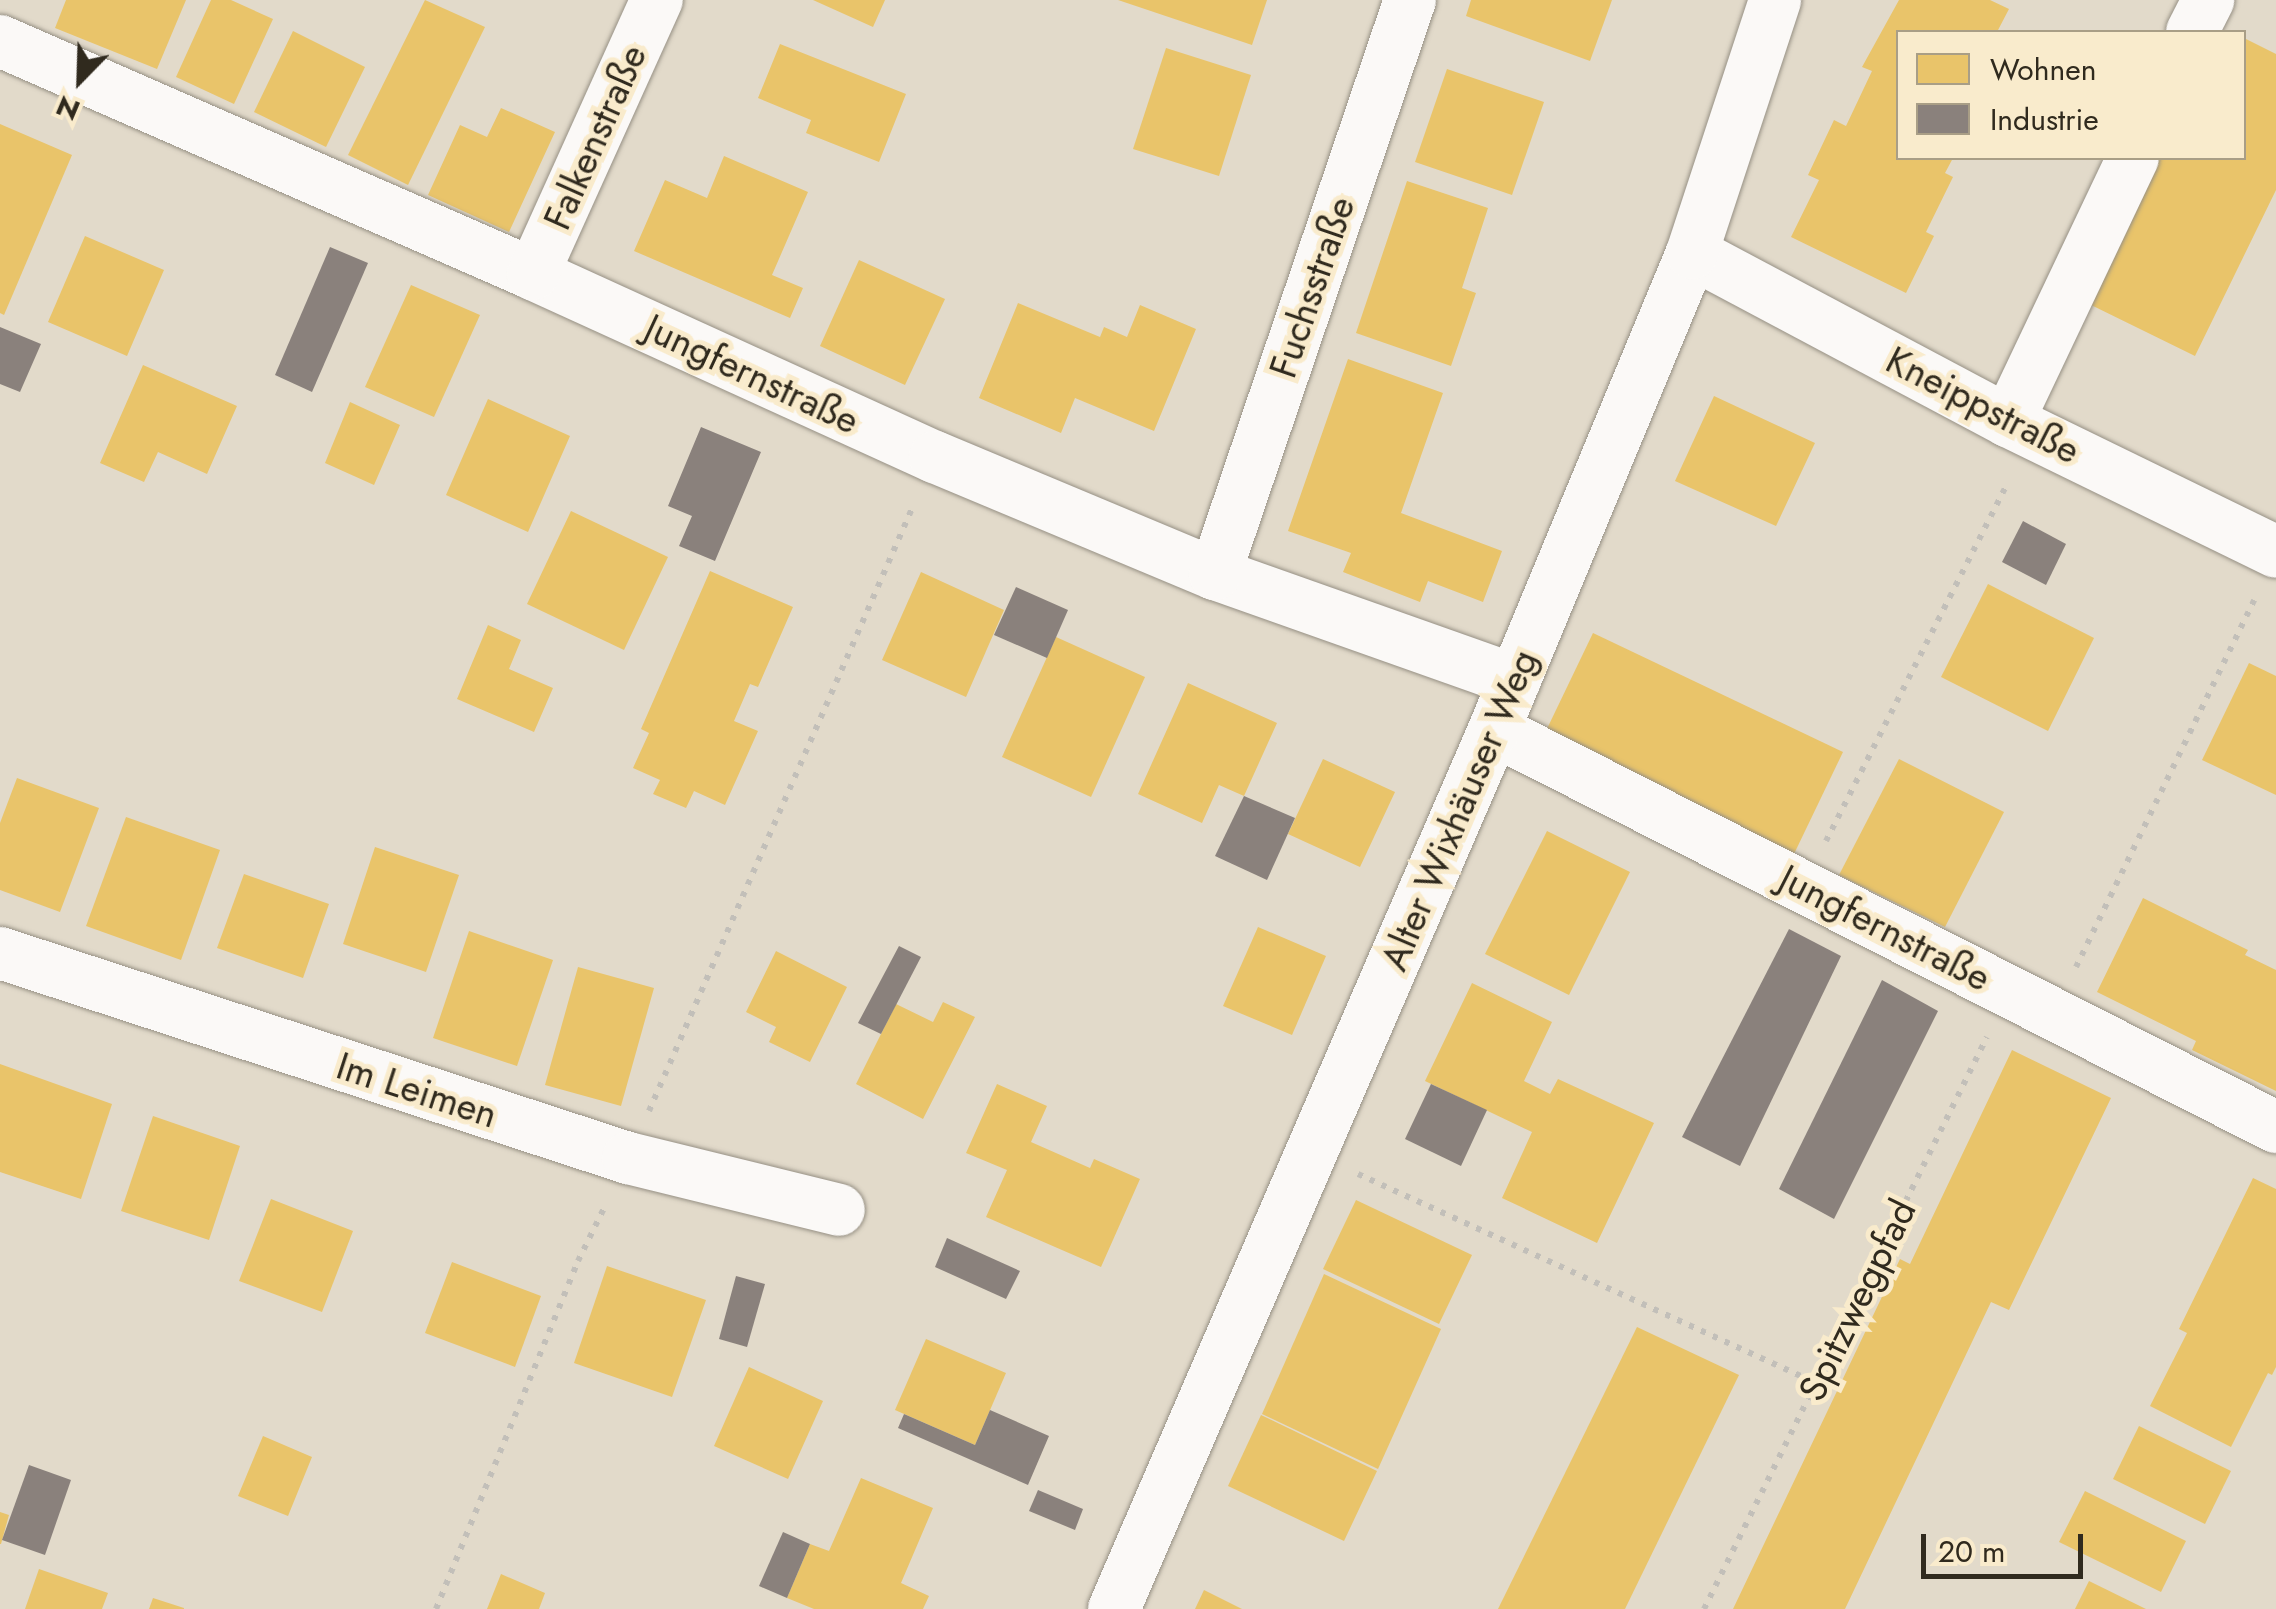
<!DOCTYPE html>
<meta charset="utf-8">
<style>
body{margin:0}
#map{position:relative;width:2276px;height:1609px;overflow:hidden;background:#e2daca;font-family:Jost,sans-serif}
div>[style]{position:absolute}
.homes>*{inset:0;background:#e9c46a}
.industry>*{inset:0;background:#8a817c}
.path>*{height:6px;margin-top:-3px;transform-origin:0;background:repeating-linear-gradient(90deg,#c2bfb9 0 5px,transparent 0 13px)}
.roads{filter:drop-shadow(0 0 2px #969084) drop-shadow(0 0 2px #969084)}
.minor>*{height:52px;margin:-26px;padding:0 26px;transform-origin:26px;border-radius:26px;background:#fbf9f7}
span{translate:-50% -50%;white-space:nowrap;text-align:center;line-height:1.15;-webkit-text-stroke:10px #f9ebcc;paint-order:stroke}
.street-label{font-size:38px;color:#302a1e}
.legend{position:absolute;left:1896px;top:30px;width:350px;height:130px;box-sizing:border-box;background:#f9ebcc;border:2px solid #a99e86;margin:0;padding:12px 18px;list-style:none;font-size:30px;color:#302a1e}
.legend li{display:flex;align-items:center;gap:20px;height:50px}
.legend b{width:50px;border:2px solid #a99e86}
.north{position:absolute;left:30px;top:30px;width:100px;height:100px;-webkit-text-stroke:8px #f9ebcc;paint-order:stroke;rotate:203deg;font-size:28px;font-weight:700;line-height:40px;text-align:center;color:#302a1e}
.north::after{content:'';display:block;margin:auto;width:35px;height:45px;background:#302a1e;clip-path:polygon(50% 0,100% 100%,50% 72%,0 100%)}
.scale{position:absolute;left:1921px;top:1534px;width:162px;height:45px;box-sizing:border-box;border:5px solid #302a1e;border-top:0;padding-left:12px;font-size:30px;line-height:35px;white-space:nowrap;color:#302a1e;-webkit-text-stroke:8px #f9ebcc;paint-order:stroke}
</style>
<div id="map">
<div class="homes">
<i style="clip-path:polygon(66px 0,186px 0,157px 69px,55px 28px)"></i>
<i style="clip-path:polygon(211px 0,231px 0,273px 19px,234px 104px,176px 77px)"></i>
<i style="clip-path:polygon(425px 0,485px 27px,408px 185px,348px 155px)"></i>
<i style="clip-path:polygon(813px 0,885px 0,873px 27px)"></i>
<i style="clip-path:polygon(1118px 0,1267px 0,1252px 45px)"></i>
<i style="clip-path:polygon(1471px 0,1612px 0,1590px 61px,1466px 16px)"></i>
<i style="clip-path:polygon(1899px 0,1990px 0,2009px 9px,1997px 32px,1898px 32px,1898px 158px,1953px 158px,1945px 173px,1953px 177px,1926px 232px,1934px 236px,1906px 293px,1791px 237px,1819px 180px,1808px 175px,1834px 120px,1846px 126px,1872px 71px,1862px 67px)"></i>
<i style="clip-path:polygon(293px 31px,365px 67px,326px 147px,254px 112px)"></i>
<i style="clip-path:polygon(2244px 38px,2276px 54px,2276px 190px,2195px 356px,2087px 303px,2158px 158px,2244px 158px)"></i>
<i style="clip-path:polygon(780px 44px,906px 94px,879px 162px,806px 133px,811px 120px,758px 98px)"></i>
<i style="clip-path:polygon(1166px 48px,1251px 75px,1219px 176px,1133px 149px)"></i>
<i style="clip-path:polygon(1447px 69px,1544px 102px,1512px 195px,1415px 162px)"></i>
<i style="clip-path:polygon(501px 108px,555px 132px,509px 232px,428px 195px,460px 125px,487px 137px)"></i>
<i style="clip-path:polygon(0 124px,72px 155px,4px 315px,0 313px)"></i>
<i style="clip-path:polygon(724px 156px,808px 192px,772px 275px,803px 288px,790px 318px,634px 251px,665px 180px,707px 198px)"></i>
<i style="clip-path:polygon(1407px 181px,1488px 208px,1462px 288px,1476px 293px,1451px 366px,1356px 333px)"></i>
<i style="clip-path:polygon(85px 236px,164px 270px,127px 356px,48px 322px)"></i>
<i style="clip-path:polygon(859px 260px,945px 299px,905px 385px,820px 346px)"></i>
<i style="clip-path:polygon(411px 285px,480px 315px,434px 417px,365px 387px)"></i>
<i style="clip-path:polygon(1018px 303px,1100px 337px,1104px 327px,1127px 337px,1140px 305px,1196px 329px,1154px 431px,1075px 398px,1061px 433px,979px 398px)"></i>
<i style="clip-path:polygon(1348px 359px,1443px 393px,1401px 513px,1502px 551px,1483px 602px,1428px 581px,1420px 602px,1343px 572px,1351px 553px,1288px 531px)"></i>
<i style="clip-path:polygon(143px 365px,237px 406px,207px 474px,158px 452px,144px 482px,100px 463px)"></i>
<i style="clip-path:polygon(1714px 396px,1815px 443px,1776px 526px,1675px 481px)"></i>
<i style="clip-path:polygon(488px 399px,570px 436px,528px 532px,446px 495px)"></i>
<i style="clip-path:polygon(350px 402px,400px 425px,374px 485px,325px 463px)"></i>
<i style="clip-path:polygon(571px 511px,668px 557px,624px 650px,527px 604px)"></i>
<i style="clip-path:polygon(710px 571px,793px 607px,758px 687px,750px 684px,734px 721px,758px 731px,725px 805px,694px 791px,686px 808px,653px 794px,660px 780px,633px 768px,649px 733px,641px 729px)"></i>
<i style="clip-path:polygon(921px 572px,1004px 610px,966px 697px,882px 660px)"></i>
<i style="clip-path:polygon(1988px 584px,2094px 638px,2048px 731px,1941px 677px)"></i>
<i style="clip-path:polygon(488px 625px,521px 640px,509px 669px,553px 688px,534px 732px,457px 699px)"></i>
<i style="clip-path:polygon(1593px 633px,1843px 752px,1794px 854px,1544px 735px)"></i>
<i style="clip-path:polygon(1056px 637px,1145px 677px,1091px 797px,1002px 757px)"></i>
<i style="clip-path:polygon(2249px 663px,2276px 676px,2276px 795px,2202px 760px)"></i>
<i style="clip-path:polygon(1188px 683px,1277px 723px,1244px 796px,1219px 785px,1202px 823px,1138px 794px)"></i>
<i style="clip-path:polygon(1323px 759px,1395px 792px,1360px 867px,1288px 834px)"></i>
<i style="clip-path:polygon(1899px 759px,2004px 812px,1945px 927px,1839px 875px)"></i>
<i style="clip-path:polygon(17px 778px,99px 808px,60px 912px,0 890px,0 823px)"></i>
<i style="clip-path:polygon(126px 817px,220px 850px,181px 960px,86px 926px)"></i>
<i style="clip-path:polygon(1547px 831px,1630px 872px,1569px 995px,1485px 954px)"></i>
<i style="clip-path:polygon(375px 847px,459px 875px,426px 972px,343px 944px)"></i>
<i style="clip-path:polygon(244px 874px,329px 904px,303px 978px,217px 948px)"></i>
<i style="clip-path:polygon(2143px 898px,2248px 950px,2245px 955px,2276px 970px,2276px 1091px,2192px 1050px,2196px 1041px,2097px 992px)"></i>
<i style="clip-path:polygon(1258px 927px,1326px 956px,1292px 1035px,1223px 1006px)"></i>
<i style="clip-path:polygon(469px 931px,553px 960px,517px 1066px,433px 1038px)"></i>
<i style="clip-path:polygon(776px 951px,847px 987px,810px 1062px,769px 1042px,776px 1027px,746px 1012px)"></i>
<i style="clip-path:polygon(578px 967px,654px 988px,621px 1106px,545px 1085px)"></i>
<i style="clip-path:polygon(1472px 983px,1552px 1022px,1524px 1081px,1550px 1094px,1558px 1079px,1654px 1123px,1597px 1243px,1502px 1198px,1532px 1132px,1425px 1081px)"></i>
<i style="clip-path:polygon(943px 1002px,975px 1017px,923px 1119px,856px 1084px,896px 1004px,933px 1022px)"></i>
<i style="clip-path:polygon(2012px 1050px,2111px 1098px,2009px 1310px,1991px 1302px,1845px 1609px,1733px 1609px,1900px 1259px,1910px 1264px)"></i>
<i style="clip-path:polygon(0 1064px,112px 1104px,81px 1199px,0 1172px)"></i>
<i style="clip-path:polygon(997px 1084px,1047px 1106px,1031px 1142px,1090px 1168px,1094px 1159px,1140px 1179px,1101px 1267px,986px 1217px,1007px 1170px,966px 1153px)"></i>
<i style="clip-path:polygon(153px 1116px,240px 1146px,209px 1240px,121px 1211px)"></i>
<i style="clip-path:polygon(2253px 1178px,2276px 1189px,2276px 1367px,2272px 1375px,2268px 1373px,2231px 1447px,2150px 1406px,2187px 1333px,2179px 1329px)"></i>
<i style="clip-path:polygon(271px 1199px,353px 1231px,322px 1312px,239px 1281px)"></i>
<i style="clip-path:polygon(1356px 1200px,1472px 1255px,1439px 1324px,1323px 1269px)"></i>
<i style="clip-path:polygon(452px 1262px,541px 1296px,515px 1367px,425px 1333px)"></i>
<i style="clip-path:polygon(607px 1266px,706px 1300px,672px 1397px,574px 1363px)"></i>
<i style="clip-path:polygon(1324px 1274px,1441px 1329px,1378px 1469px,1262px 1414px)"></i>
<i style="clip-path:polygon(1637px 1327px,1739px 1375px,1625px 1609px,1498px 1609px)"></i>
<i style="clip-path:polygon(926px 1339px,1006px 1373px,975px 1445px,895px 1410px)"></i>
<i style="clip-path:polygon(749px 1367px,823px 1401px,788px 1479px,714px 1446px)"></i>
<i style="clip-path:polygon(1261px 1415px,1377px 1471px,1344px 1541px,1228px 1486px)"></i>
<i style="clip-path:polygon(2139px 1426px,2231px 1471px,2205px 1524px,2113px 1479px)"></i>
<i style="clip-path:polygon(263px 1436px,312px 1457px,288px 1516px,238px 1496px)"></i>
<i style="clip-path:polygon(861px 1478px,933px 1508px,901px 1583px,929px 1596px,923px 1609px,814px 1609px,787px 1598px,810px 1544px,829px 1551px)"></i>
<i style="clip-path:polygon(2085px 1491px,2186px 1541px,2161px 1592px,2059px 1542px)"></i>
<i style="clip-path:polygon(0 1512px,9px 1515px,1px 1544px,0 1544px)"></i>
<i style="clip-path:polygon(39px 1569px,108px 1593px,102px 1609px,25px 1609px)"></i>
<i style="clip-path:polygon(501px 1574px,545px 1593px,539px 1609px,487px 1609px)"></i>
<i style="clip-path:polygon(2089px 1581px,2146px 1609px,2075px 1609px)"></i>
<i style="clip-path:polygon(1204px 1590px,1242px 1609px,1195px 1609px)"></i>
<i style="clip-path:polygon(153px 1598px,184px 1608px,184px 1609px,149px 1609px)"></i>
</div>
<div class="industry">
<i style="clip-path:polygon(330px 247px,368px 263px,312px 392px,275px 375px)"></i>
<i style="clip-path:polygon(0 327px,41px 344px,20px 392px,0 384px)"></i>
<i style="clip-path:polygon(701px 427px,761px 452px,715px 561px,679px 546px,692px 516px,668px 506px)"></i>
<i style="clip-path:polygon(2023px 521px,2066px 544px,2046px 585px,2002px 562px)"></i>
<i style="clip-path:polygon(1016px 587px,1068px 610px,1047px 658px,994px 635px)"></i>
<i style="clip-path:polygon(1244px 796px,1295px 818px,1267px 880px,1215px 856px)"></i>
<i style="clip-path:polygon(1789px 929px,1841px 956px,1740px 1166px,1682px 1137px)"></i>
<i style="clip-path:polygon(899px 946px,921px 957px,881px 1034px,858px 1023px)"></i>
<i style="clip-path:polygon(1882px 980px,1938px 1011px,1834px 1219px,1779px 1189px)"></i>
<i style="clip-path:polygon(1431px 1084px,1487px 1110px,1461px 1166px,1405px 1139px)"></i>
<i style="clip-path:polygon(947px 1238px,1020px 1271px,1006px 1299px,935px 1267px)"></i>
<i style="clip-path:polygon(736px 1276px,765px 1284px,747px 1347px,719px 1339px)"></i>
<i style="clip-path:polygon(990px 1410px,1049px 1436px,1028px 1485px,898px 1428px,904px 1414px,975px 1445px)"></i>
<i style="clip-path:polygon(29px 1465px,71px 1480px,45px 1555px,2px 1540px)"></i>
<i style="clip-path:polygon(1038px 1490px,1083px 1509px,1075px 1530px,1029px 1511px)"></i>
<i style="clip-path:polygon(783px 1532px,810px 1544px,787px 1598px,759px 1586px)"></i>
</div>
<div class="path">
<i style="left:1826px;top:841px;width:402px;rotate:-63.1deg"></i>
<i style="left:2076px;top:967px;width:408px;rotate:-64.1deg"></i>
<i style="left:649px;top:1111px;width:662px;rotate:-66.42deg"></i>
<i style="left:1358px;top:1174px;width:503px;rotate:24.53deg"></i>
<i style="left:436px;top:1609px;width:376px;rotate:-67.8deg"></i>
<i style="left:578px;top:1261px;width:64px;rotate:-63.8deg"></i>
<i style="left:1704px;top:1609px;width:638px;rotate:-63.68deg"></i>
</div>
<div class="roads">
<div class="minor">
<i style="left:2192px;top:32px;width:36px;rotate:-63deg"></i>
<i style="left:0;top:41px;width:582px;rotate:23.61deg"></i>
<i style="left:533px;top:274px;width:442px;rotate:24.5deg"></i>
<i style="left:935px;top:457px;width:303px;rotate:22.7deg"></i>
<i style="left:1215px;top:574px;width:318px;rotate:19.5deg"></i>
<i style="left:1692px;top:253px;width:358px;rotate:28deg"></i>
<i style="left:2008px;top:421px;width:298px;rotate:26deg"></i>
<i style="left:533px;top:274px;width:301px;rotate:-65.7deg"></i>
<i style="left:2008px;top:421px;width:291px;rotate:-64.6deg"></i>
<i style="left:1215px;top:574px;width:606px;rotate:-71.24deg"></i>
<i style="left:1494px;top:730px;width:877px;rotate:26.92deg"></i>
<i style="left:0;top:953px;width:661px;rotate:18.08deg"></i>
<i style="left:628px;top:1158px;width:217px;rotate:13.8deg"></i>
<i style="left:1114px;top:1609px;width:958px;rotate:-66.62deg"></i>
<i style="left:1494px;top:730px;width:516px;rotate:-67.46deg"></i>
<i style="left:1692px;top:253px;width:266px;rotate:-71.8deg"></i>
</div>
</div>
<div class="street-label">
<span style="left:595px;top:137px;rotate:-66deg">Falkenstraße</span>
<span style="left:1312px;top:287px;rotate:-71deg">Fuchsstraße</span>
<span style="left:752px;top:374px;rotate:25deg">Jungfernstraße</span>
<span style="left:1983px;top:405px;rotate:27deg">Kneippstraße</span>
<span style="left:1459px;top:810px;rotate:-67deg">Alter Wixhäuser Weg</span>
<span style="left:1885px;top:928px;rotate:27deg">Jungfernstraße</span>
<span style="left:417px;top:1090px;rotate:18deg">Im Leimen</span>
<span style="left:1857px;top:1300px;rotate:-64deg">Spitzwegpfad</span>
</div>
<ul class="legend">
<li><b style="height:28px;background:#e9c46a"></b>Wohnen</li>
<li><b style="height:28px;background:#8a817c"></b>Industrie</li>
</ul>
<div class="north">N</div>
<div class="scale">20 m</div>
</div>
